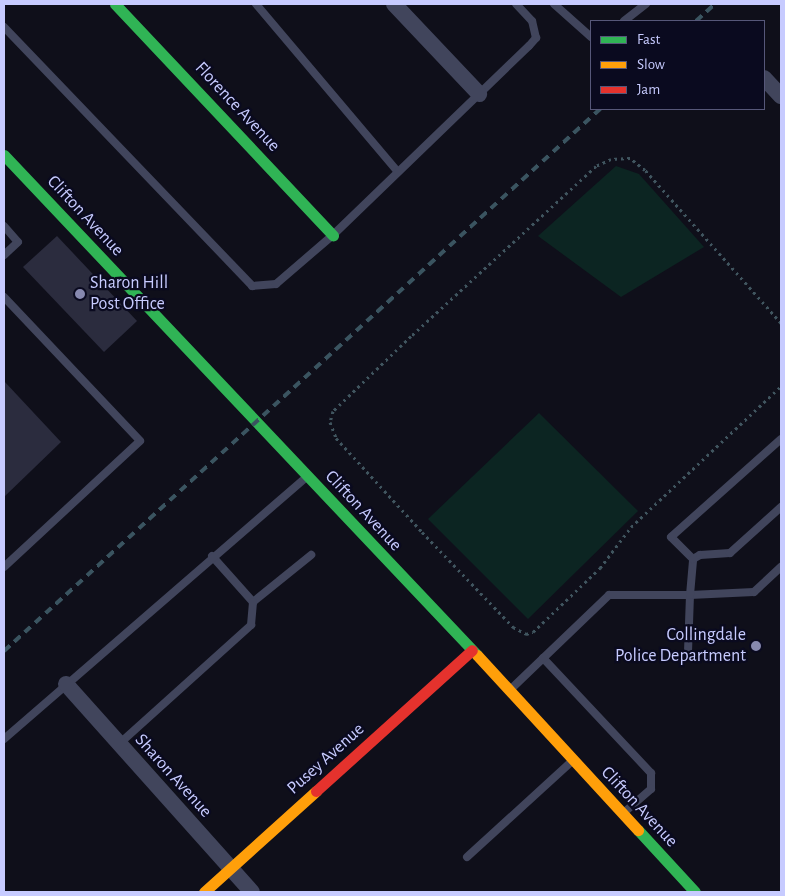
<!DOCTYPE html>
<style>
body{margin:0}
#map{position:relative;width:785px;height:896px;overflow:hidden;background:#0f0f1a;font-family:"Alegreya Sans",sans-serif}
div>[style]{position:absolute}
.green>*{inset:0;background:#0c2522}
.building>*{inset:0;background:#2b2c3e}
.path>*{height:3px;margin-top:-1.5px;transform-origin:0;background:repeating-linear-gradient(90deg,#40555f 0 2.5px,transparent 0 6.5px)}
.lane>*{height:8px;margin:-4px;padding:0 4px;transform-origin:4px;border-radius:4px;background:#41455c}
.street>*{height:16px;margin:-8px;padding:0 8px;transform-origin:8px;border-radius:8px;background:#41455c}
.fast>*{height:11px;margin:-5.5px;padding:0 5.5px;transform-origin:5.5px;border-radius:5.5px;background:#30b455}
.slow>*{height:11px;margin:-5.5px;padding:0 5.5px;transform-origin:5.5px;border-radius:5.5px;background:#ff9f0a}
.jam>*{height:11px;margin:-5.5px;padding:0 5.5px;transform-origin:5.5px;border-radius:5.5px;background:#e5322d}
.rail>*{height:4px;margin-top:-2px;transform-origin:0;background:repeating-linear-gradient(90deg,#3a5460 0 8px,transparent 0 14px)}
.dots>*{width:14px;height:14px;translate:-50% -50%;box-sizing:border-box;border:2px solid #0a0a1f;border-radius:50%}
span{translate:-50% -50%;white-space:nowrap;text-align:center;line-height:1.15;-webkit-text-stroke:4.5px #0a0a1f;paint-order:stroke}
.street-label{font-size:18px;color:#c7cbff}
.poi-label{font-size:18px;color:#c7cbff}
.left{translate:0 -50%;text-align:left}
.right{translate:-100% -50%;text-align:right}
.frame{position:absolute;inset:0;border:5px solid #c7cbff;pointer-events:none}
.legend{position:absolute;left:590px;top:20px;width:175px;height:90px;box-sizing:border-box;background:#0a0a1f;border:1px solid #565779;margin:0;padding:6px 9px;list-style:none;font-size:15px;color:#c7cbff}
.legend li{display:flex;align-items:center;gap:10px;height:25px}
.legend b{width:25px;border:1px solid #565779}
</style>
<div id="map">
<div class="green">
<i style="clip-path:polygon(616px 166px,639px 174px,704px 247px,621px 297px,538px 236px)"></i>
<i style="clip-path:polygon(539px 413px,638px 511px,528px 619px,428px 519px)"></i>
</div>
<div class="building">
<i style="clip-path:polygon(57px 236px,137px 321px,104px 352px,23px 267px)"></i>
<i style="clip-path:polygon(4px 381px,61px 442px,4px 497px)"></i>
</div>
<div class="path">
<i style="left:781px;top:323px;width:205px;rotate:-131.6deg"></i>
<i style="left:645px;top:170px;width:19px;rotate:-141deg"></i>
<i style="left:630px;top:158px;width:19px;rotate:177deg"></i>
<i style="left:611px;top:159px;width:17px;rotate:155deg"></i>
<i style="left:596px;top:166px;width:251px;rotate:137.4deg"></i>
<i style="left:411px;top:336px;width:108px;rotate:136.1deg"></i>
<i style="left:333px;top:411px;width:11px;rotate:105deg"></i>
<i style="left:330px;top:422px;width:17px;rotate:69deg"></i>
<i style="left:336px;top:438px;width:127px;rotate:47.5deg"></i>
<i style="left:422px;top:532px;width:132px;rotate:46.2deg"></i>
<i style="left:513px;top:627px;width:15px;rotate:28deg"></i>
<i style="left:526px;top:634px;width:7px;rotate:-16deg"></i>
<i style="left:533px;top:632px;width:93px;rotate:-43.7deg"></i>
<i style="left:600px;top:568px;width:51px;rotate:-52.9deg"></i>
<i style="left:631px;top:527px;width:206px;rotate:-43.2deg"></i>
</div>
<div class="lane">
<i style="left:256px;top:4px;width:219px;rotate:49.8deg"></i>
<i style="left:554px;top:4px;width:50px;rotate:41.7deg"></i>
<i style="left:624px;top:21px;width:28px;rotate:-38deg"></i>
<i style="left:4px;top:27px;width:359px;rotate:46.2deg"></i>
<i style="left:252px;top:286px;width:24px;rotate:-5deg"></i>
<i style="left:276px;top:284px;width:75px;rotate:-40.7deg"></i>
<i style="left:333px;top:235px;width:272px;rotate:-44deg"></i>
<i style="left:529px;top:46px;width:11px;rotate:-49deg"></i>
<i style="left:536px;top:38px;width:17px;rotate:-103deg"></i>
<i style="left:532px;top:21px;width:23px;rotate:-133deg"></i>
<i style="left:4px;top:226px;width:21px;rotate:49deg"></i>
<i style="left:18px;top:242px;width:19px;rotate:137deg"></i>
<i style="left:4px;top:297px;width:198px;rotate:46.6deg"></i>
<i style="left:140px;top:441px;width:185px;rotate:137.2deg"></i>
<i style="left:212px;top:556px;width:62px;rotate:48.3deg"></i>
<i style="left:253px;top:602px;width:75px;rotate:-39deg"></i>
<i style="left:693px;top:559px;width:31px;rotate:-135deg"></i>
<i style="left:671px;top:537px;width:147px;rotate:-41.7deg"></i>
<i style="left:688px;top:652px;width:57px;rotate:-88deg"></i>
<i style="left:690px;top:595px;width:64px;rotate:-2.7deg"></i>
<i style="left:754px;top:592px;width:37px;rotate:-43deg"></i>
<i style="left:543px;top:658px;width:158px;rotate:46.8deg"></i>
<i style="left:651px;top:773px;width:16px;rotate:90deg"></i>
<i style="left:651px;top:789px;width:35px;rotate:139deg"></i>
<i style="left:511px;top:689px;width:136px;rotate:-43.8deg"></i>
<i style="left:609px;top:595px;width:81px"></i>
<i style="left:690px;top:595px;width:36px;rotate:-85deg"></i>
<i style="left:693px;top:559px;width:8px;rotate:-30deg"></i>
<i style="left:700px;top:555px;width:30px;rotate:-4deg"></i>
<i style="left:730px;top:553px;width:69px;rotate:-42deg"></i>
<i style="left:4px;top:739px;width:398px;rotate:-40.9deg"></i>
<i style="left:119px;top:744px;width:178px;rotate:-42deg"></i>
<i style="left:251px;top:625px;width:23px;rotate:-85deg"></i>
<i style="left:467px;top:857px;width:142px;rotate:-42.4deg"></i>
</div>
<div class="street">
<i style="left:394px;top:4px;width:124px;rotate:46.6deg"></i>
<i style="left:764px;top:78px;width:25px;rotate:47deg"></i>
<i style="left:66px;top:684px;width:279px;rotate:48.2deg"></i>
</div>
<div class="fast">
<i style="left:115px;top:4px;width:318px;rotate:46.7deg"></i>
<i style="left:4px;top:155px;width:688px;rotate:46.59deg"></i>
<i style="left:638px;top:830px;width:84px;rotate:47.4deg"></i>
</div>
<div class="slow">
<i style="left:477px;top:655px;width:238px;rotate:47.4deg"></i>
<i style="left:204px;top:892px;width:151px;rotate:-42deg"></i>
</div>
<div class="jam">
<i style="left:316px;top:791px;width:210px;rotate:-42.1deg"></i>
</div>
<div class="rail">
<i style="left:696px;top:21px;width:25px;rotate:-42deg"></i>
<i style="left:4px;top:651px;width:806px;rotate:-42.28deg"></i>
</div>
<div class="dots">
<i style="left:80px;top:294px;background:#8789af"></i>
<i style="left:756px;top:646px;background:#8789af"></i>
</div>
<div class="street-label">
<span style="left:237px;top:107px;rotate:47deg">Florence Avenue</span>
<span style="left:85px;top:216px;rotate:47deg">Clifton Avenue</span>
<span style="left:363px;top:511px;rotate:47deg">Clifton Avenue</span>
<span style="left:326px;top:759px;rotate:-42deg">Pusey Avenue</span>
<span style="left:173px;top:776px;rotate:48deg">Sharon Avenue</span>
<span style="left:639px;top:807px;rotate:47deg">Clifton Avenue</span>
</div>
<div class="poi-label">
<span class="left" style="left:90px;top:294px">Sharon Hill<br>Post Office</span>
<span class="right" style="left:746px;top:646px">Collingdale<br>Police Department</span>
</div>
<div class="frame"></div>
<ul class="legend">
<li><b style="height:6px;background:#30b455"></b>Fast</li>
<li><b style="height:6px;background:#ff9f0a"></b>Slow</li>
<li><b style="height:6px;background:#e5322d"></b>Jam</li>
</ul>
</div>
